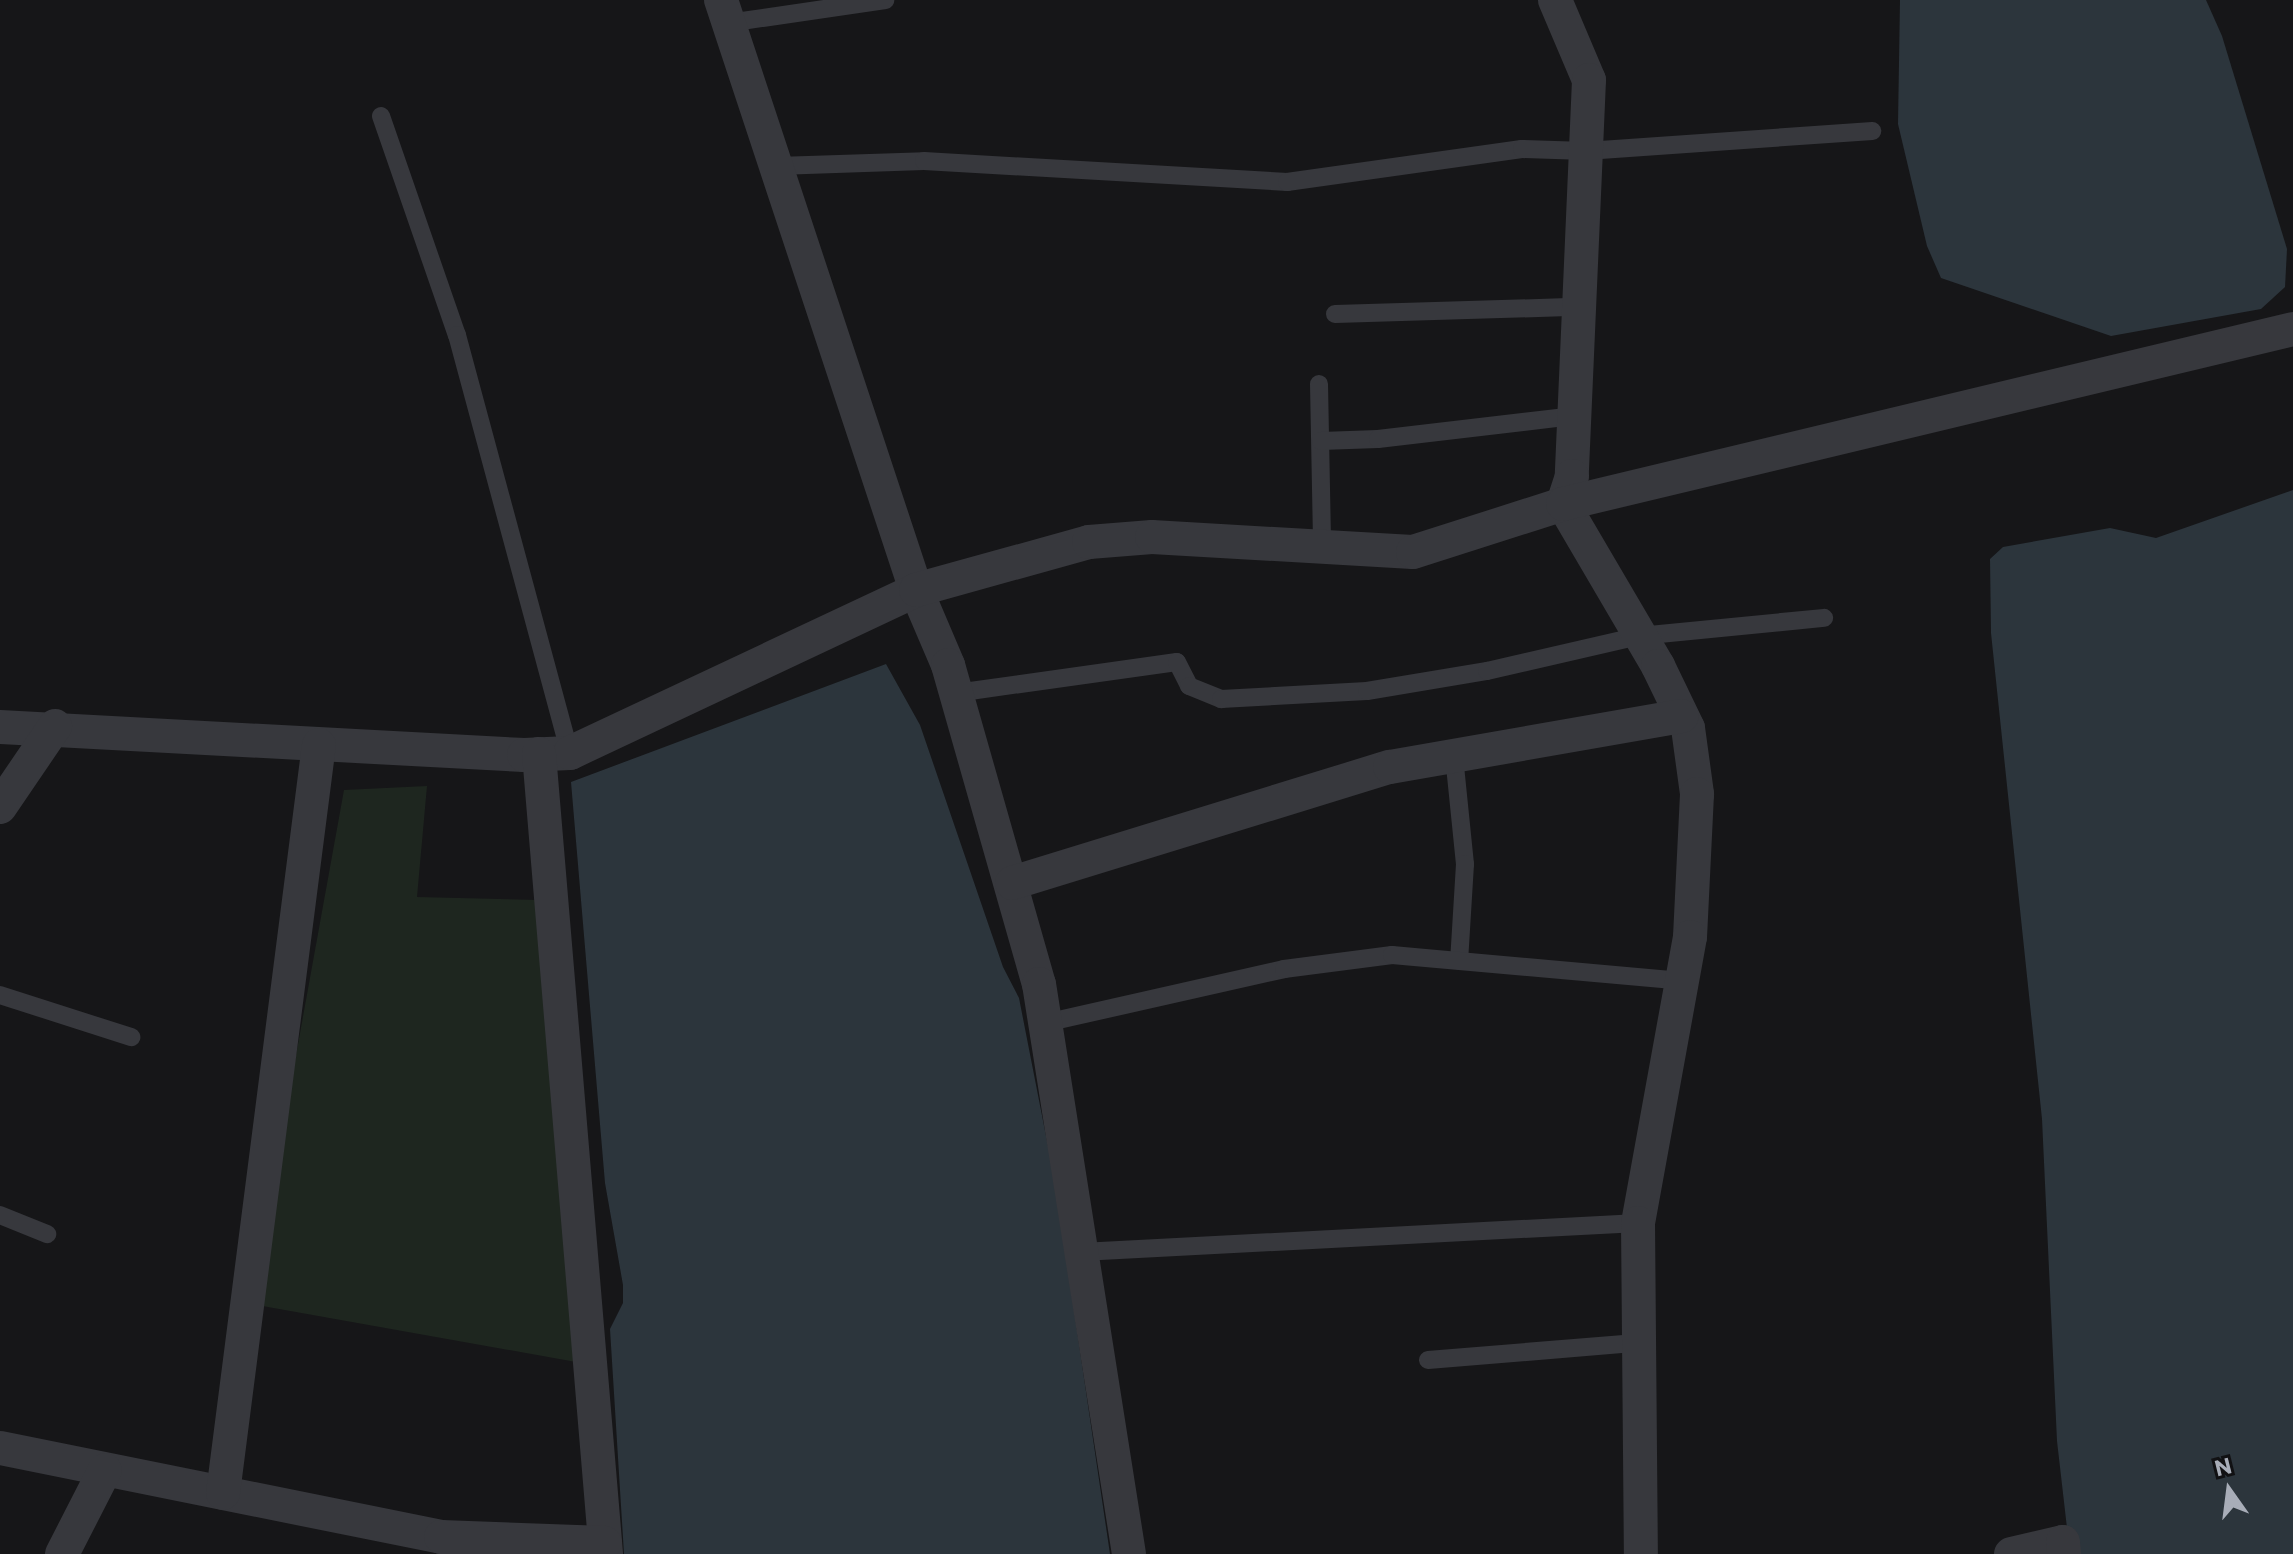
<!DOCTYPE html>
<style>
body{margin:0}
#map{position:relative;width:2293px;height:1554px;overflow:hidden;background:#161618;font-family:Commissioner,sans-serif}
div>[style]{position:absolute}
.green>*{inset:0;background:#1e261f}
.water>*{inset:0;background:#2c353c}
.lane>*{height:18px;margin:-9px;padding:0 9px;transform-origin:9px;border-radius:9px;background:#37383d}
.street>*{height:34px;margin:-17px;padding:0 17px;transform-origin:17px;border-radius:17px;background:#37383d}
span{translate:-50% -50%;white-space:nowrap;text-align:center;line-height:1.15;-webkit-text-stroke:7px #111113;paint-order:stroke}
.north{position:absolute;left:2189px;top:1450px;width:80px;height:80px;-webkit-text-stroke:6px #111113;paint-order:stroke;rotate:346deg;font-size:22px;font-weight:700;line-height:32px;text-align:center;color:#a8adb8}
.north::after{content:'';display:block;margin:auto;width:28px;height:36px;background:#a8adb8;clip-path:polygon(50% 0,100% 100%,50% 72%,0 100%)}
</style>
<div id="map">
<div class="green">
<i style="clip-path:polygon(427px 786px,417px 897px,538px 900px,576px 1362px,251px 1304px,344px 790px)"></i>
</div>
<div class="water">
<i style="clip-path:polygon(1900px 0,2206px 0,2222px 36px,2287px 249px,2285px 287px,2261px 309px,2111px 336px,1941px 278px,1927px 246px,1898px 124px)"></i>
<i style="clip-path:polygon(2293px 490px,2293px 1554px,2070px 1554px,2057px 1441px,2042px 1119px,1991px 633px,1990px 559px,2003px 547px,2110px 528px,2156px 538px)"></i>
<i style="clip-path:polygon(886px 664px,920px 725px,1003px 967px,1019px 998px,1055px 1182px,1110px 1554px,624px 1554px,610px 1329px,623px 1303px,623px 1285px,605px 1183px,571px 782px)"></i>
</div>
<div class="lane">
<i style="left:728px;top:23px;width:159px;rotate:-8.3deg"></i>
<i style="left:381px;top:116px;width:232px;rotate:70.9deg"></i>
<i style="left:457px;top:335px;width:433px;rotate:74.9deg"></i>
<i style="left:777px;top:166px;width:147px;rotate:-1.9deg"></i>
<i style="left:924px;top:161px;width:364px;rotate:3.3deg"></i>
<i style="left:1287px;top:182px;width:237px;rotate:-8deg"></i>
<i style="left:1522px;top:149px;width:64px;rotate:1.8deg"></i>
<i style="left:1586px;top:151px;width:287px;rotate:-4deg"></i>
<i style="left:1335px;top:314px;width:241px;rotate:-1.7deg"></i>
<i style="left:1319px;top:384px;width:163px;rotate:88.9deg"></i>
<i style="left:1321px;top:441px;width:57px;rotate:-2deg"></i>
<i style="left:1378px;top:439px;width:196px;rotate:-6.7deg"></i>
<i style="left:956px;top:693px;width:223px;rotate:-8deg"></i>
<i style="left:1177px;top:662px;width:27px;rotate:63deg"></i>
<i style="left:1189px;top:686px;width:35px;rotate:22deg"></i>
<i style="left:1221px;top:699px;width:146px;rotate:-3.1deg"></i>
<i style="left:1367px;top:691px;width:122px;rotate:-9.5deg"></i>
<i style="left:1487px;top:671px;width:156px;rotate:-13deg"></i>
<i style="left:1639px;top:636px;width:186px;rotate:-5.6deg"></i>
<i style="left:1454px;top:756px;width:109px;rotate:84.2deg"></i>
<i style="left:1465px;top:864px;width:97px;rotate:93.5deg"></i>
<i style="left:0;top:995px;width:138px;rotate:17.8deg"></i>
<i style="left:1045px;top:1023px;width:245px;rotate:-12.7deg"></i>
<i style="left:1284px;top:969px;width:109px;rotate:-7.4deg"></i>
<i style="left:1392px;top:955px;width:291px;rotate:5.1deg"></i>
<i style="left:0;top:1215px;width:51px;rotate:22deg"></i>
<i style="left:1081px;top:1252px;width:558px;rotate:-2.98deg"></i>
<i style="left:1428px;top:1360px;width:209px;rotate:-4.7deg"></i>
</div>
<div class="street">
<i style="left:721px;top:0;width:621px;rotate:71.71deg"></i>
<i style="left:916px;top:590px;width:82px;rotate:66.9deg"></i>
<i style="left:948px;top:665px;width:332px;rotate:74.1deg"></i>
<i style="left:1039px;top:984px;width:577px;rotate:81.03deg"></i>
<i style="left:1555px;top:0;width:87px;rotate:67deg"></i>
<i style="left:1589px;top:80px;width:396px;rotate:92.5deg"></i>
<i style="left:1572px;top:476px;width:29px;rotate:108deg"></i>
<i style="left:1563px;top:504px;width:188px;rotate:59.6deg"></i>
<i style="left:1658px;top:666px;width:69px;rotate:64.2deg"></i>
<i style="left:1688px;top:728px;width:67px;rotate:82.2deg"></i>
<i style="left:1697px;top:794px;width:143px;rotate:92.8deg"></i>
<i style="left:1690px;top:937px;width:291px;rotate:100.3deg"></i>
<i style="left:1638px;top:1223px;width:331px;rotate:89.5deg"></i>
<i style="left:0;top:727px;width:525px;rotate:3.06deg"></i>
<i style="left:524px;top:755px;width:46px;rotate:-2.5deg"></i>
<i style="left:570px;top:753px;width:382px;rotate:-25.2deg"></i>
<i style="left:916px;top:590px;width:180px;rotate:-15.5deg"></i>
<i style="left:1089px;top:542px;width:63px;rotate:-4.5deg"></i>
<i style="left:1152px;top:537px;width:261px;rotate:3.3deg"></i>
<i style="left:1413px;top:552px;width:157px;rotate:-17.7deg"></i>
<i style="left:1563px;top:504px;width:751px;rotate:-13.48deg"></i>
<i style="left:539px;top:754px;width:803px;rotate:85.21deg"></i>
<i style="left:0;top:807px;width:98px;rotate:-55.8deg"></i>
<i style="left:1012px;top:883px;width:395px;rotate:-17.1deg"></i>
<i style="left:1390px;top:767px;width:296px;rotate:-9.9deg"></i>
<i style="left:0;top:1448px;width:450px;rotate:11.4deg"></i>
<i style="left:441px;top:1537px;width:164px;rotate:2.1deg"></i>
<i style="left:223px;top:1493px;width:754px;rotate:-82.69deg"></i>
<i style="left:62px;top:1554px;width:94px;rotate:-62.9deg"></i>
<i style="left:2011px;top:1554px;width:53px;rotate:-13deg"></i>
<i style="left:2063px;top:1542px;width:12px;rotate:85deg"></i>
</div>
<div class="north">N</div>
</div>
